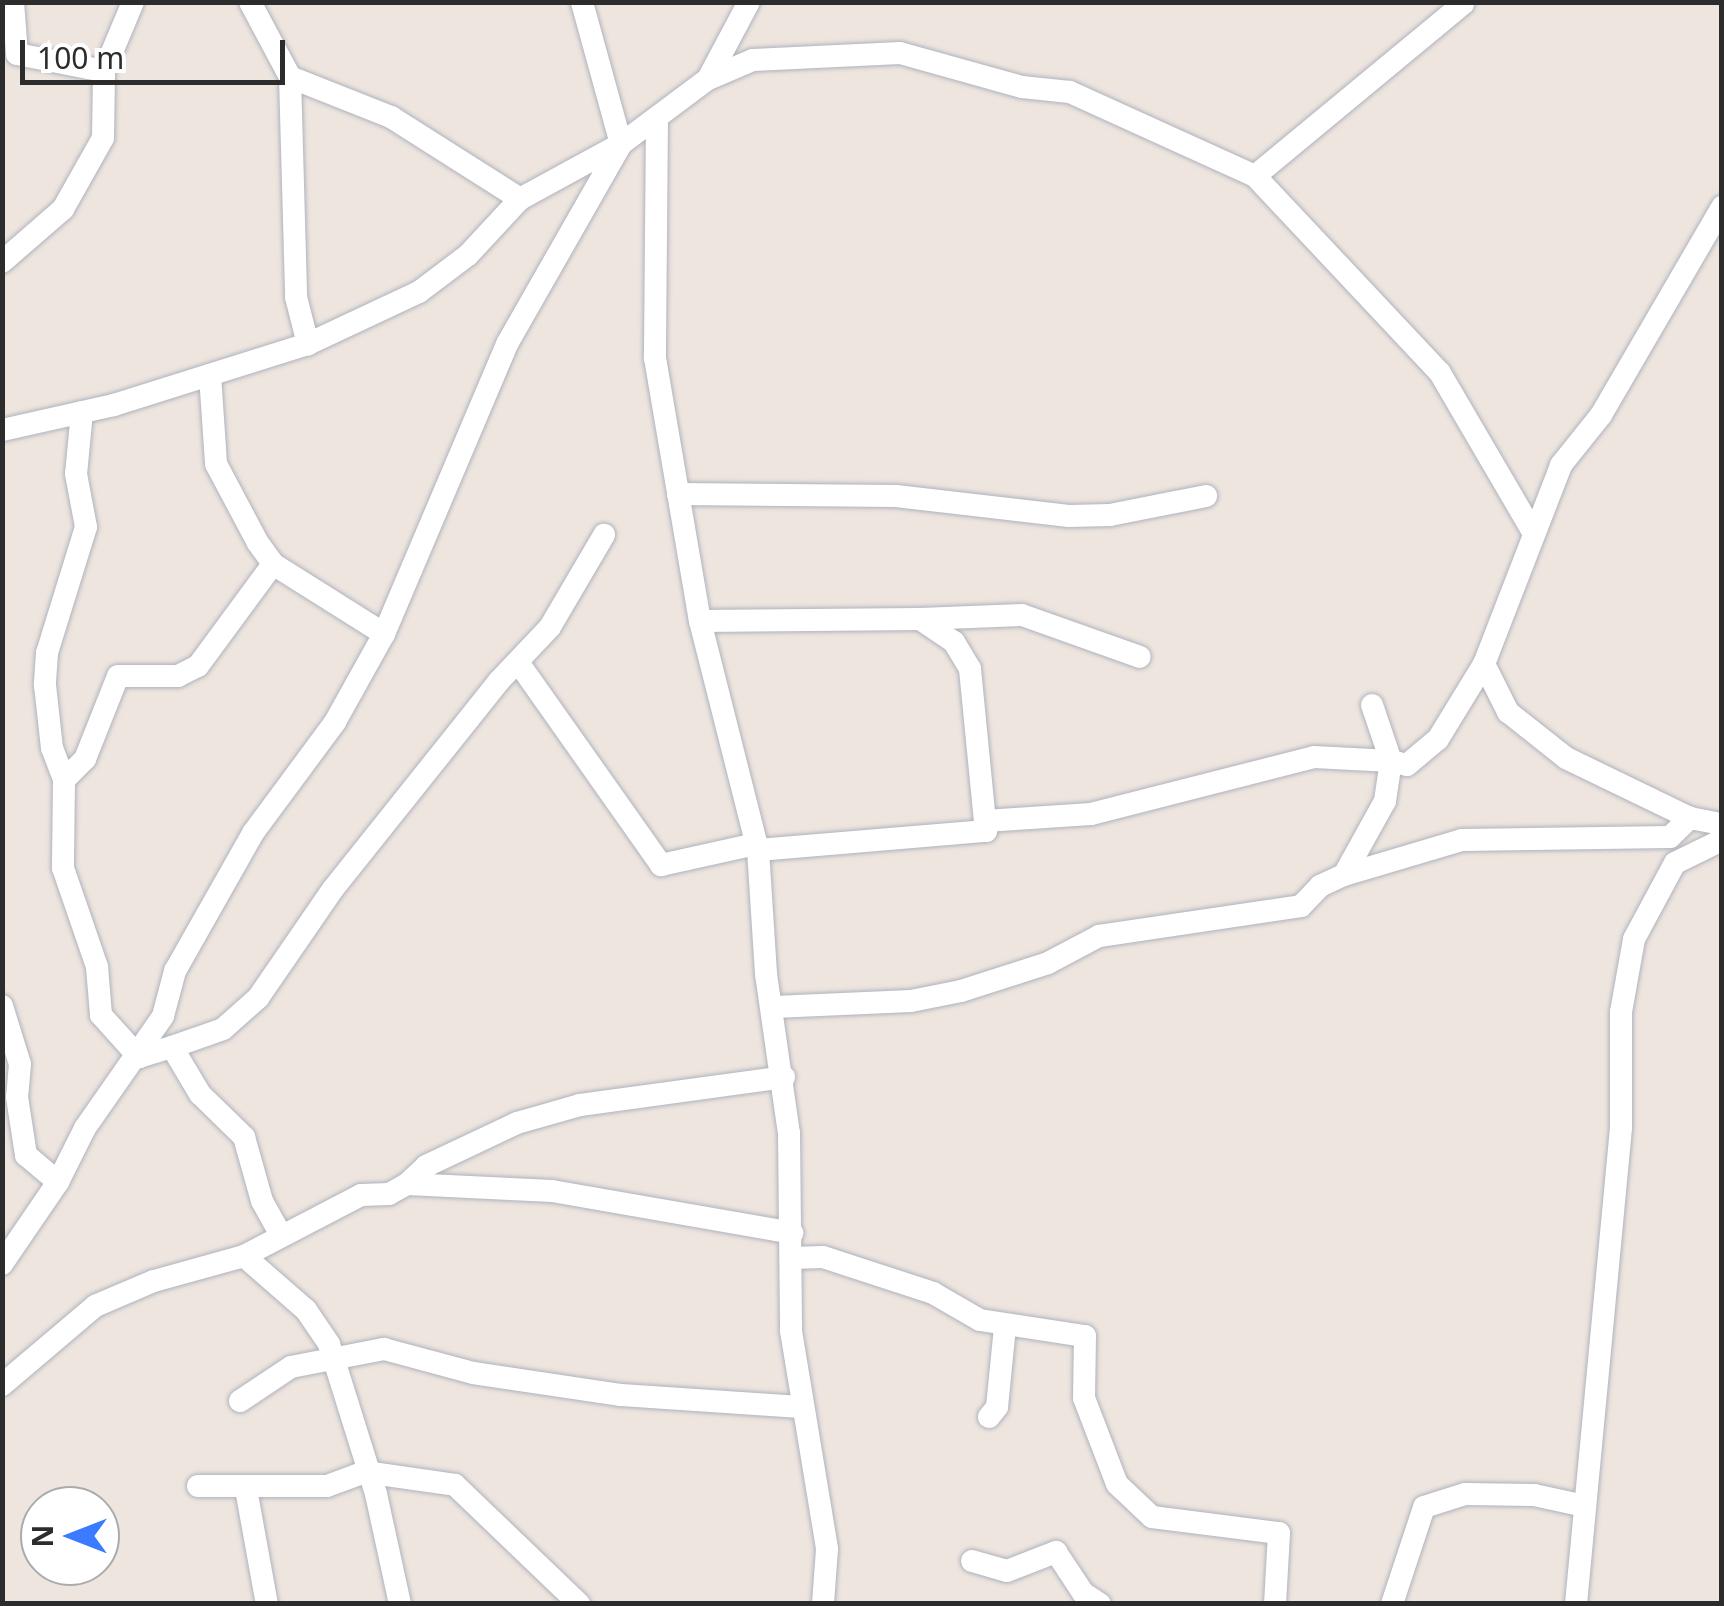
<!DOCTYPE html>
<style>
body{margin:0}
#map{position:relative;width:1724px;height:1606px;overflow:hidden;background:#eee5df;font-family:"Noto Sans",sans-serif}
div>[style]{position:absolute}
.roads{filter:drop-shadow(0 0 2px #afb3bc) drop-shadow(0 0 2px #afb3bc)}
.street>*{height:22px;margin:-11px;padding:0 11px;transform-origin:11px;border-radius:11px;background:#fff}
span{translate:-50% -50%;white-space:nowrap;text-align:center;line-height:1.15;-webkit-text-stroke:9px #fff;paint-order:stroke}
.frame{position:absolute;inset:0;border:5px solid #2c2c2c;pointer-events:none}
.north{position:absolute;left:20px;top:1486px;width:100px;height:100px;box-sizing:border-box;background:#fff;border:2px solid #ababab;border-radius:50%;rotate:270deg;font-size:28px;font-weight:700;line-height:40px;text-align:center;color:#2c2c2c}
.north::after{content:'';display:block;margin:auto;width:35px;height:45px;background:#3b7bff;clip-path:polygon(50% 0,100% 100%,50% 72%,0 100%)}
.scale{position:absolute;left:20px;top:40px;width:265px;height:45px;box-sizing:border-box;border:5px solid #2c2c2c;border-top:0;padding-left:12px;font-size:30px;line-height:35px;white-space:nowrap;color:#2c2c2c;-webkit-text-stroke:8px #fff;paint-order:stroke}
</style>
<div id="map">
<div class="roads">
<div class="street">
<i style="left:13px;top:2px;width:52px;rotate:85.6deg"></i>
<i style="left:17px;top:54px;width:89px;rotate:11.1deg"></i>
<i style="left:250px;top:2px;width:85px;rotate:61.9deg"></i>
<i style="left:290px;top:77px;width:220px;rotate:88.4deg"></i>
<i style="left:296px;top:297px;width:49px;rotate:75.7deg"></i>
<i style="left:290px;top:77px;width:109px;rotate:21.6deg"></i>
<i style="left:391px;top:117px;width:153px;rotate:32.4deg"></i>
<i style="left:708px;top:79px;width:49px;rotate:-22.9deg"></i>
<i style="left:753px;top:60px;width:147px;rotate:-2.7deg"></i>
<i style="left:900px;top:53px;width:127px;rotate:15.6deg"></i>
<i style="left:1022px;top:87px;width:48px;rotate:5.9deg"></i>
<i style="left:1070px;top:92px;width:203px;rotate:24.4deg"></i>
<i style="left:1255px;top:176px;width:270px;rotate:46.8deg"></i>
<i style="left:1440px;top:373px;width:181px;rotate:59.7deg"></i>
<i style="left:657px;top:119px;width:239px;rotate:90.5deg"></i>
<i style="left:655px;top:358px;width:267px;rotate:80.3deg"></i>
<i style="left:700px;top:621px;width:236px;rotate:75.8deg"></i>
<i style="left:758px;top:850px;width:124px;rotate:86.3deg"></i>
<i style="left:766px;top:974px;width:161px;rotate:81.8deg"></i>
<i style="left:789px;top:1133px;width:198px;rotate:89.4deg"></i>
<i style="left:791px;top:1331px;width:221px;rotate:80.6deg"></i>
<i style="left:827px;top:1549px;width:55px;rotate:94.2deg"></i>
<i style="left:1255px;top:176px;width:270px;rotate:-39.6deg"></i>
<i style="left:2px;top:262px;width:81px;rotate:-41deg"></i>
<i style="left:63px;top:209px;width:81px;rotate:-60.6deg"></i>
<i style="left:103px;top:138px;width:67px;rotate:-89.1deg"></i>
<i style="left:104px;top:71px;width:75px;rotate:-67.2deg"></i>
<i style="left:210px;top:375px;width:89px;rotate:86.1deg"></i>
<i style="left:216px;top:464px;width:89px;rotate:62deg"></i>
<i style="left:258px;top:543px;width:26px;rotate:54deg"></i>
<i style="left:273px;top:564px;width:131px;rotate:32.2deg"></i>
<i style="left:82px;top:412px;width:62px;rotate:95.5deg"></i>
<i style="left:76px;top:474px;width:54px;rotate:79.3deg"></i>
<i style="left:86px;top:527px;width:132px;rotate:107.2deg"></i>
<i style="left:47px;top:653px;width:32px;rotate:94deg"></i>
<i style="left:45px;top:685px;width:63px;rotate:83.7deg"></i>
<i style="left:52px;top:748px;width:34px;rotate:69deg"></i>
<i style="left:64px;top:780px;width:88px;rotate:90.7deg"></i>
<i style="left:63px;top:868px;width:105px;rotate:71deg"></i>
<i style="left:97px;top:967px;width:48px;rotate:85.2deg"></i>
<i style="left:101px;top:1015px;width:57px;rotate:47.9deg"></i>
<i style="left:139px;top:1057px;width:34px;rotate:-17deg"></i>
<i style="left:172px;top:1047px;width:55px;rotate:59.2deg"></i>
<i style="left:200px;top:1094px;width:62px;rotate:44.3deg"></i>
<i style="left:244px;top:1137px;width:66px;rotate:74.3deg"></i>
<i style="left:262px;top:1201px;width:37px;rotate:61deg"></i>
<i style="left:2px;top:430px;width:115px;rotate:-12.6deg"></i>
<i style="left:114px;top:405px;width:203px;rotate:-17.5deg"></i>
<i style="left:308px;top:344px;width:123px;rotate:-25.1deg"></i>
<i style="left:419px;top:292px;width:61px;rotate:-37.1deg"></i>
<i style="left:468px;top:255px;width:76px;rotate:-47.1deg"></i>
<i style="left:520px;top:199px;width:115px;rotate:-28.6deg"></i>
<i style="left:621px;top:144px;width:109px;rotate:-36.8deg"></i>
<i style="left:708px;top:79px;width:87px;rotate:-62deg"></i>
<i style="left:678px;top:494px;width:218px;rotate:0.5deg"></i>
<i style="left:896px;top:496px;width:174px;rotate:6.6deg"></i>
<i style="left:1069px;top:516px;width:41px;rotate:-1.4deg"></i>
<i style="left:1110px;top:515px;width:98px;rotate:-11.2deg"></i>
<i style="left:920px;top:619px;width:102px;rotate:-2.2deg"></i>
<i style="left:1022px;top:615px;width:125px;rotate:19.6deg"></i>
<i style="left:700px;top:621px;width:220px;rotate:-0.5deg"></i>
<i style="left:920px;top:619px;width:41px;rotate:34.1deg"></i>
<i style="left:954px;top:642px;width:31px;rotate:59deg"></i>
<i style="left:970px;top:669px;width:153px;rotate:84.4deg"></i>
<i style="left:1484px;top:664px;width:54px;rotate:63.4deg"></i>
<i style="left:1508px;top:712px;width:74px;rotate:38.4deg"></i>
<i style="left:1566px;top:758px;width:138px;rotate:25.8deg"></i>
<i style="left:1690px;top:818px;width:33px;rotate:11deg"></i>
<i style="left:520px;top:665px;width:245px;rotate:54.8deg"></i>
<i style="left:661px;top:865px;width:97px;rotate:-12.5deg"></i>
<i style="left:64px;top:780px;width:30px;rotate:-45deg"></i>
<i style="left:85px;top:759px;width:89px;rotate:-68.3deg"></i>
<i style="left:118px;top:676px;width:60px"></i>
<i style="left:178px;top:676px;width:22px;rotate:-27deg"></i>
<i style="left:198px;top:666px;width:127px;rotate:-53.7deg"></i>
<i style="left:758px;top:850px;width:229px;rotate:-4.8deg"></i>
<i style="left:986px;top:831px;width:10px;rotate:-96deg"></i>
<i style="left:985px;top:821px;width:106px;rotate:-3.8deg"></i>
<i style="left:1091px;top:814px;width:230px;rotate:-14.3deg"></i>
<i style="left:1314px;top:757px;width:77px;rotate:3deg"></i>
<i style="left:1391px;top:761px;width:59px;rotate:-108.7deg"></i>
<i style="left:1344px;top:875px;width:123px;rotate:-16.5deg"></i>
<i style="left:1462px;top:840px;width:208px;rotate:-0.8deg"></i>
<i style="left:1670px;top:837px;width:28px;rotate:-44deg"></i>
<i style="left:2px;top:1006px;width:61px;rotate:72.8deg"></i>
<i style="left:20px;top:1064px;width:33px;rotate:95deg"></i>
<i style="left:17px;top:1097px;width:59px;rotate:81.2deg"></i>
<i style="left:26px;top:1155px;width:42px;rotate:40.2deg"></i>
<i style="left:774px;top:1007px;width:137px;rotate:-2.5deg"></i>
<i style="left:911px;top:1001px;width:51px;rotate:-11.3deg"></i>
<i style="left:961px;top:991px;width:91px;rotate:-17.8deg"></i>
<i style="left:1048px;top:963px;width:58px;rotate:-27.9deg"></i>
<i style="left:1099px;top:936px;width:204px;rotate:-8.4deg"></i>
<i style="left:1301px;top:906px;width:28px;rotate:-46deg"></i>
<i style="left:1320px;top:886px;width:26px;rotate:-25deg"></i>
<i style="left:1344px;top:875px;width:85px;rotate:-61deg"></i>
<i style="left:1385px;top:801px;width:40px;rotate:-81.5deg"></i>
<i style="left:1391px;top:761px;width:16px;rotate:14deg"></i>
<i style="left:1407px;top:765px;width:40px;rotate:-40deg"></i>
<i style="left:1438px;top:739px;width:88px;rotate:-58.5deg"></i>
<i style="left:1484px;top:664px;width:213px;rotate:-68.8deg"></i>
<i style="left:1561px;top:465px;width:64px;rotate:-51.3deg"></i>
<i style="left:1601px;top:415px;width:241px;rotate:-59.8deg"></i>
<i style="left:172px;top:1047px;width:54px;rotate:-19.4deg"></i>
<i style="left:223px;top:1029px;width:47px;rotate:-41.5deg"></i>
<i style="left:258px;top:998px;width:132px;rotate:-55.5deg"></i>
<i style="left:333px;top:889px;width:266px;rotate:-51.4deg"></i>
<i style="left:499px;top:681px;width:74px;rotate:-46.6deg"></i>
<i style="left:550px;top:627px;width:107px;rotate:-59.6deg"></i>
<i style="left:407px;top:1184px;width:26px;rotate:-43deg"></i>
<i style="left:426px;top:1166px;width:101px;rotate:-25.3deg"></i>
<i style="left:517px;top:1123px;width:66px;rotate:-15.9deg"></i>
<i style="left:580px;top:1105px;width:206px;rotate:-7.8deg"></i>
<i style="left:244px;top:1256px;width:82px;rotate:41.1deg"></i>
<i style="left:306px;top:1310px;width:41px;rotate:55.9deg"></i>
<i style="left:329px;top:1344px;width:157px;rotate:72.6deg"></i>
<i style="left:376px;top:1494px;width:113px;rotate:77.7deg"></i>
<i style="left:791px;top:1258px;width:32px;rotate:-2deg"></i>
<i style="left:823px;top:1257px;width:116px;rotate:18.1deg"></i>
<i style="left:933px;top:1293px;width:54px;rotate:29.9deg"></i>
<i style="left:980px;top:1320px;width:106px;rotate:8.7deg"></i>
<i style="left:1085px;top:1336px;width:62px;rotate:90.9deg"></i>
<i style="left:1084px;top:1398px;width:92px;rotate:69deg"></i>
<i style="left:1117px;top:1484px;width:48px;rotate:43.3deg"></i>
<i style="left:1152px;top:1517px;width:128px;rotate:7.2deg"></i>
<i style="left:1279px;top:1533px;width:71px;rotate:93.2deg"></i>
<i style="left:2px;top:1264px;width:99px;rotate:-55.7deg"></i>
<i style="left:58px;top:1182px;width:60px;rotate:-63.4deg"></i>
<i style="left:85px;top:1128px;width:136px;rotate:-55.1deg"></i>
<i style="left:163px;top:1016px;width:47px;rotate:-75.1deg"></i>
<i style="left:175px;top:971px;width:159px;rotate:-60.5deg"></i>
<i style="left:253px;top:833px;width:138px;rotate:-53.5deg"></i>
<i style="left:335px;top:722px;width:101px;rotate:-60.9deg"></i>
<i style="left:384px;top:634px;width:315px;rotate:-67deg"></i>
<i style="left:507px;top:344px;width:230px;rotate:-60.3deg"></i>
<i style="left:621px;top:144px;width:147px;rotate:-105.4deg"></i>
<i style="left:2px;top:1385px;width:122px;rotate:-40.3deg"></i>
<i style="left:95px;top:1306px;width:64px;rotate:-23deg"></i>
<i style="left:154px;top:1281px;width:93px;rotate:-15.5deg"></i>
<i style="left:244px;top:1256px;width:132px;rotate:-27.5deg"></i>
<i style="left:361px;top:1195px;width:28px;rotate:-2deg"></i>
<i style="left:389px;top:1194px;width:21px;rotate:-29deg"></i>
<i style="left:407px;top:1184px;width:145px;rotate:2.8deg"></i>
<i style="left:552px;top:1191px;width:244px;rotate:9.9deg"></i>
<i style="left:240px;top:1401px;width:61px;rotate:-33.7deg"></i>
<i style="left:291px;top:1367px;width:95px;rotate:-11deg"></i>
<i style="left:384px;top:1349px;width:92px;rotate:15.1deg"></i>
<i style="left:473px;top:1373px;width:150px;rotate:8.5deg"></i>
<i style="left:621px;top:1395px;width:180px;rotate:3.8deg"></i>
<i style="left:989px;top:1417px;width:13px;rotate:-51deg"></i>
<i style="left:997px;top:1407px;width:80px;rotate:-84.3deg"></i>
<i style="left:198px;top:1486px;width:129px"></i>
<i style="left:327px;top:1486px;width:40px;rotate:-20.2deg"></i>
<i style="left:365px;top:1472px;width:91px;rotate:8.2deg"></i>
<i style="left:455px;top:1485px;width:172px;rotate:43.8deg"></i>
<i style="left:246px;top:1489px;width:117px;rotate:79.7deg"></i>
<i style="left:972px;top:1561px;width:36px;rotate:16deg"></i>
<i style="left:1007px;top:1571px;width:53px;rotate:-21.2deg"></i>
<i style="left:1056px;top:1552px;width:49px;rotate:56.6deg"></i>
<i style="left:1083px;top:1593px;width:20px;rotate:33deg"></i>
<i style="left:1392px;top:1604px;width:102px;rotate:-71.7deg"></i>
<i style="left:1424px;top:1507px;width:43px;rotate:-17.6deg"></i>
<i style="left:1465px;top:1494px;width:69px;rotate:0.8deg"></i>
<i style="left:1534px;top:1495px;width:52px;rotate:12.2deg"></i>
<i style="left:1576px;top:1604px;width:479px;rotate:-84.6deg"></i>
<i style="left:1621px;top:1127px;width:115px;rotate:-90deg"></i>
<i style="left:1621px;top:1012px;width:74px;rotate:-79.9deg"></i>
<i style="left:1634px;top:939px;width:86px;rotate:-61.7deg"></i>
<i style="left:1675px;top:863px;width:52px;rotate:-26.1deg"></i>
</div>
</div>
<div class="frame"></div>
<div class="north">N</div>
<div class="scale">100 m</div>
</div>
